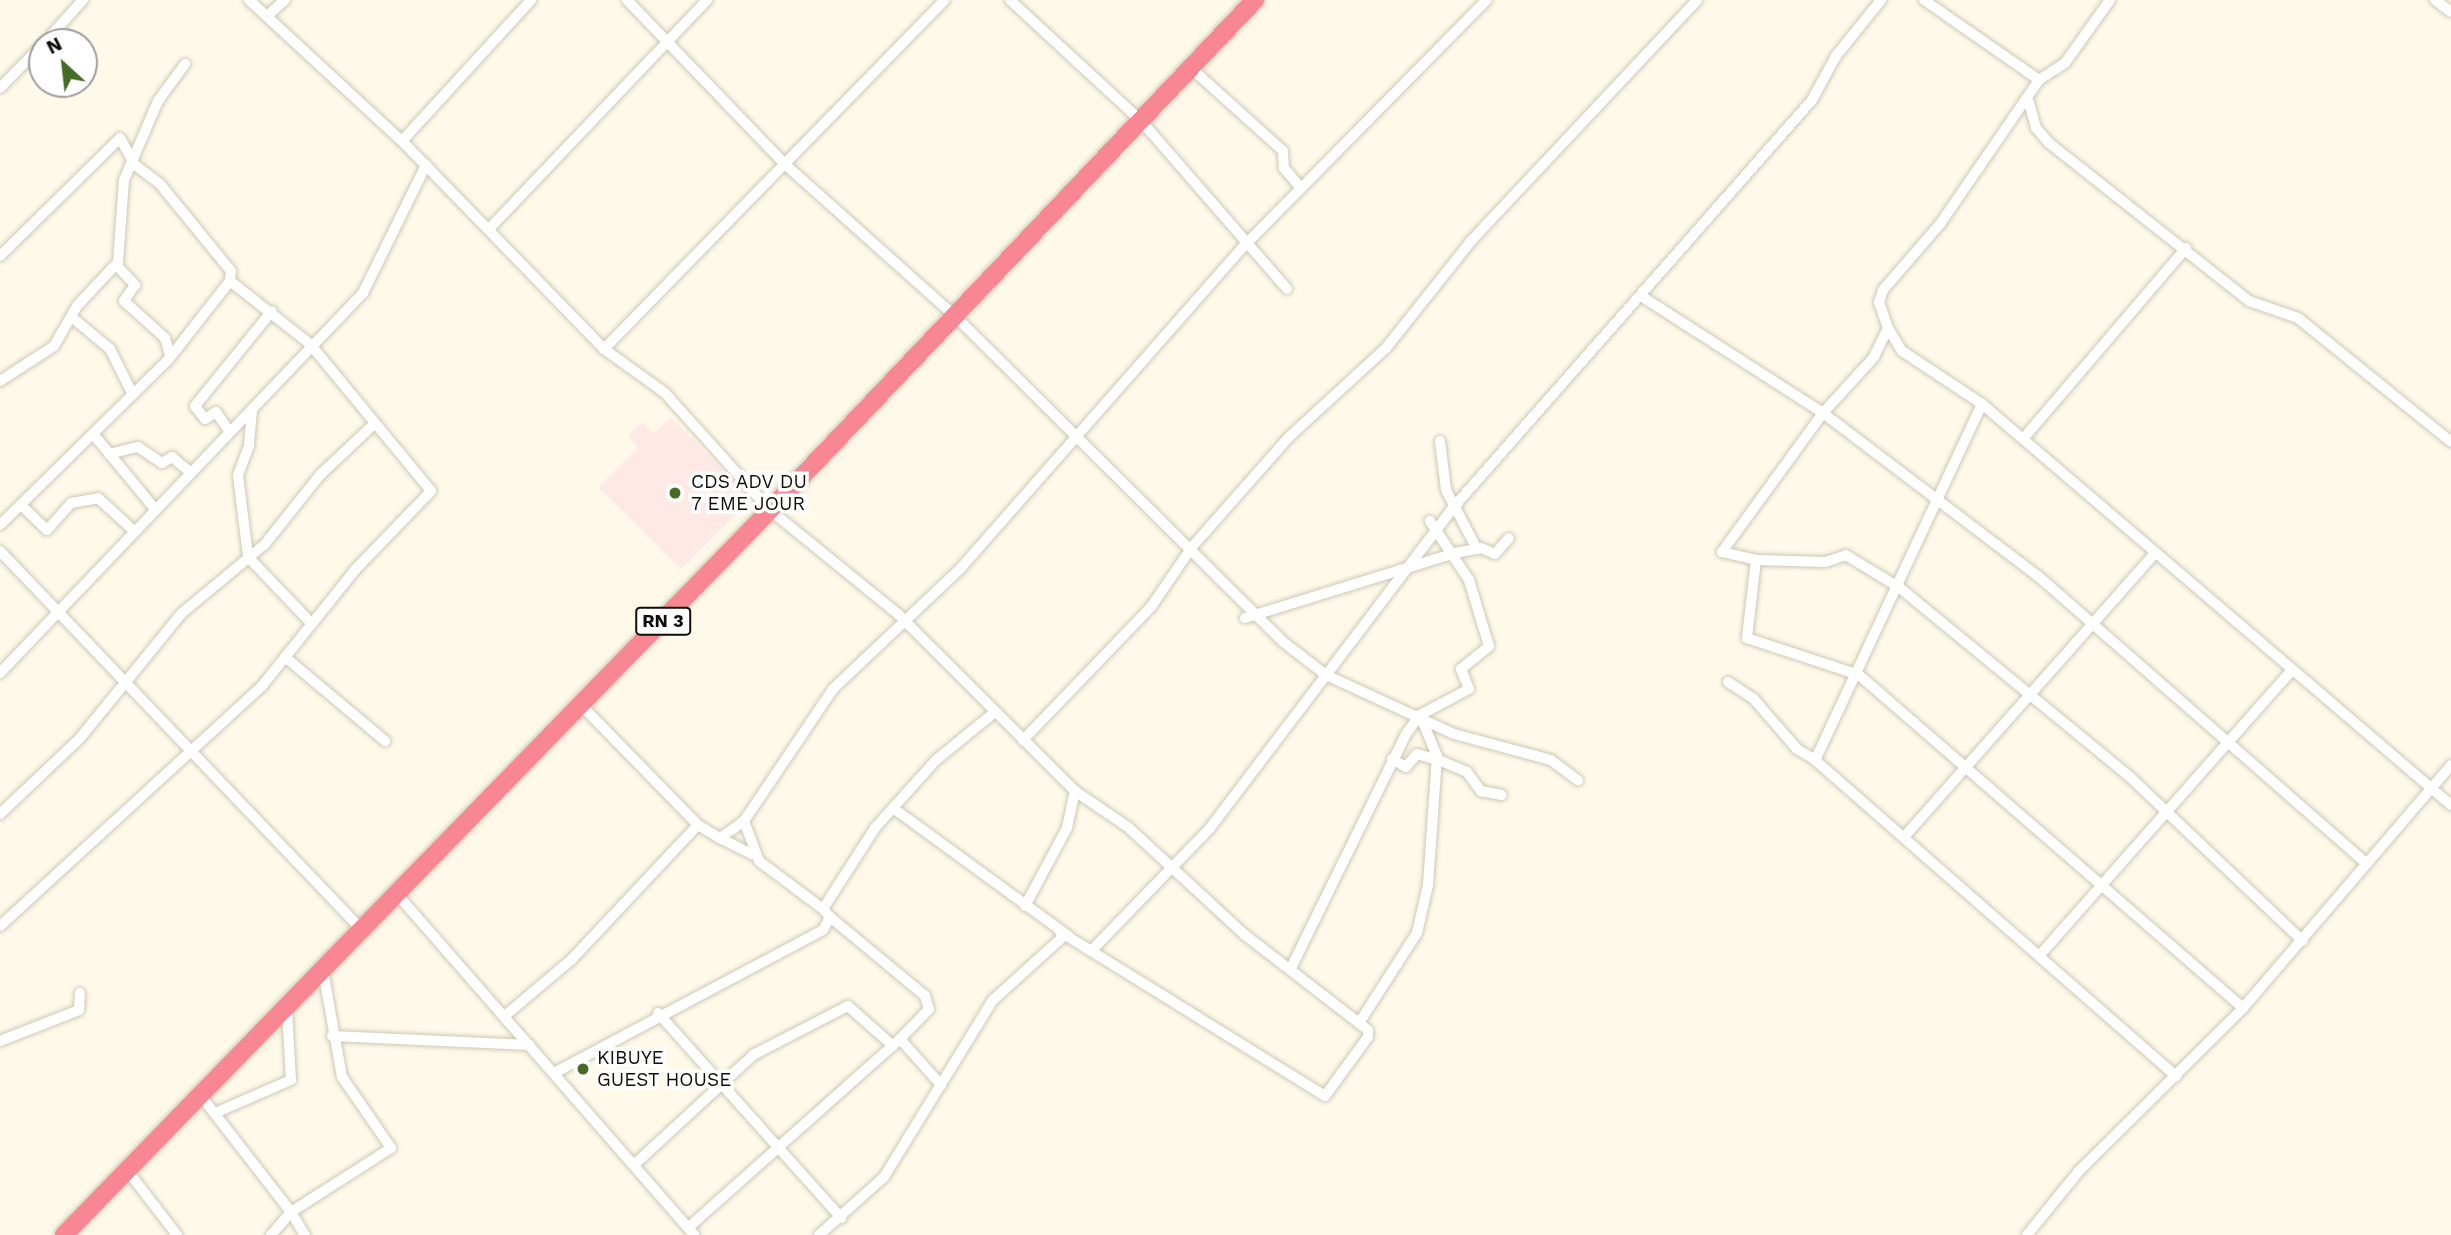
<!DOCTYPE html>
<style>
body{margin:0}
#map{position:relative;width:2451px;height:1235px;overflow:hidden;background:#fef9e9;font-family:"Work Sans",sans-serif}
div>[style]{position:absolute}
.medical>*{inset:0;background:#ffe9e7}
.roads{filter:drop-shadow(0 0 2px #cec8b5) drop-shadow(0 0 2px #cec8b5)}
.street>*{height:10px;margin:-5px;padding:0 5px;transform-origin:5px;border-radius:5px;background:#fff}
.highway>*{height:18px;margin:-9px;padding:0 9px;transform-origin:9px;border-radius:9px;background:#f98793}
.dots>*{width:19px;height:19px;translate:-50% -50%;box-sizing:border-box;border:4px solid #fff;border-radius:50%}
span{translate:-50% -50%;white-space:nowrap;text-align:center;line-height:1.15;-webkit-text-stroke:7px #fff;paint-order:stroke}
.shield-label span{padding:2px 5px;background:#fff;border:2px solid;border-radius:5px;-webkit-text-stroke-width:0}
.shield-label{font-size:18px;color:#0f0d07;font-weight:700}
.poi-label{font-size:19px;color:#0f0d07}
.left{translate:0 -50%;text-align:left}
.north{position:absolute;left:28px;top:28px;width:70px;height:70px;box-sizing:border-box;background:#fff;border:2px solid #9f9e9c;border-radius:50%;rotate:333deg;font-size:19px;font-weight:700;line-height:28px;text-align:center;color:#0f0d07}
.north::after{content:'';display:block;margin:auto;width:24px;height:32px;background:#466b25;clip-path:polygon(50% 0,100% 100%,50% 72%,0 100%)}
</style>
<div id="map">
<div class="medical">
<i style="clip-path:polygon(671px 418px,752px 498px,681px 569px,598px 487px,638px 447px,628px 436px,642px 422px,653px 434px)"></i>
</div>
<div class="roads">
<div class="street">
<i style="left:249px;top:0;width:208px;rotate:42.7deg"></i>
<i style="left:402px;top:141px;width:290px;rotate:45.8deg"></i>
<i style="left:604px;top:349px;width:75px;rotate:35.8deg"></i>
<i style="left:665px;top:393px;width:157px;rotate:48.1deg"></i>
<i style="left:770px;top:510px;width:166px;rotate:39.1deg"></i>
<i style="left:899px;top:615px;width:249px;rotate:45deg"></i>
<i style="left:1075px;top:791px;width:65px;rotate:34.4deg"></i>
<i style="left:1129px;top:828px;width:158px;rotate:42.7deg"></i>
<i style="left:1245px;top:935px;width:155px;rotate:37.7deg"></i>
<i style="left:1368px;top:1030px;width:7px;rotate:90deg"></i>
<i style="left:1368px;top:1037px;width:73px;rotate:126.1deg"></i>
<i style="left:1325px;top:1096px;width:306px;rotate:-148.2deg"></i>
<i style="left:627px;top:0;width:231px;rotate:46.1deg"></i>
<i style="left:787px;top:166px;width:225px;rotate:41.8deg"></i>
<i style="left:955px;top:316px;width:461px;rotate:44.8deg"></i>
<i style="left:1282px;top:641px;width:56px;rotate:37.7deg"></i>
<i style="left:1326px;top:675px;width:141px;rotate:24.7deg"></i>
<i style="left:1454px;top:734px;width:100px;rotate:15deg"></i>
<i style="left:1551px;top:760px;width:34px;rotate:37deg"></i>
<i style="left:1010px;top:0;width:180px;rotate:42.7deg"></i>
<i style="left:1142px;top:122px;width:221px;rotate:49deg"></i>
<i style="left:1924px;top:0;width:140px;rotate:34.8deg"></i>
<i style="left:2110px;top:0;width:77px;rotate:125.5deg"></i>
<i style="left:2065px;top:63px;width:31px;rotate:147deg"></i>
<i style="left:2039px;top:80px;width:175px;rotate:124.5deg"></i>
<i style="left:1940px;top:224px;width:87px;rotate:130.8deg"></i>
<i style="left:1883px;top:290px;width:13px;rotate:108deg"></i>
<i style="left:1879px;top:302px;width:28px;rotate:71deg"></i>
<i style="left:1888px;top:328px;width:32px;rotate:116deg"></i>
<i style="left:1874px;top:357px;width:76px;rotate:132.3deg"></i>
<i style="left:1823px;top:413px;width:172px;rotate:126deg"></i>
<i style="left:1722px;top:552px;width:35px;rotate:13deg"></i>
<i style="left:1756px;top:560px;width:69px;rotate:1.7deg"></i>
<i style="left:1825px;top:562px;width:22px;rotate:-18deg"></i>
<i style="left:1846px;top:555px;width:63px;rotate:31.4deg"></i>
<i style="left:1900px;top:588px;width:298px;rotate:39.4deg"></i>
<i style="left:2130px;top:777px;width:238px;rotate:43.5deg"></i>
<i style="left:2435px;top:0;width:20px;rotate:37deg"></i>
<i style="left:267px;top:16px;width:24px;rotate:-42deg"></i>
<i style="left:45px;top:42px;width:57px;rotate:-47.9deg"></i>
<i style="left:1192px;top:69px;width:122px;rotate:42deg"></i>
<i style="left:1283px;top:151px;width:17px;rotate:87deg"></i>
<i style="left:1284px;top:168px;width:26px;rotate:50deg"></i>
<i style="left:0;top:88px;width:60px;rotate:-45.7deg"></i>
<i style="left:2029px;top:102px;width:27px;rotate:75deg"></i>
<i style="left:2036px;top:128px;width:20px;rotate:49deg"></i>
<i style="left:2049px;top:143px;width:255px;rotate:38.3deg"></i>
<i style="left:2249px;top:301px;width:52px;rotate:19.1deg"></i>
<i style="left:2298px;top:318px;width:197px;rotate:39deg"></i>
<i style="left:402px;top:141px;width:191px;rotate:-47.5deg"></i>
<i style="left:490px;top:228px;width:315px;rotate:-46.4deg"></i>
<i style="left:0;top:256px;width:168px;rotate:-44.5deg"></i>
<i style="left:120px;top:138px;width:31px;rotate:61deg"></i>
<i style="left:135px;top:165px;width:31px;rotate:37deg"></i>
<i style="left:160px;top:184px;width:112px;rotate:50.8deg"></i>
<i style="left:231px;top:271px;width:10px;rotate:96deg"></i>
<i style="left:230px;top:281px;width:102px;rotate:38.2deg"></i>
<i style="left:310px;top:344px;width:190px;rotate:50.5deg"></i>
<i style="left:431px;top:491px;width:110px;rotate:133.9deg"></i>
<i style="left:355px;top:570px;width:149px;rotate:128.7deg"></i>
<i style="left:262px;top:686px;width:355px;rotate:137.5deg"></i>
<i style="left:116px;top:265px;width:28px;rotate:46deg"></i>
<i style="left:135px;top:285px;width:19px;rotate:125deg"></i>
<i style="left:124px;top:301px;width:55px;rotate:42.1deg"></i>
<i style="left:165px;top:338px;width:18px;rotate:74deg"></i>
<i style="left:1641px;top:296px;width:216px;rotate:32.7deg"></i>
<i style="left:1823px;top:413px;width:270px;rotate:37.2deg"></i>
<i style="left:2038px;top:576px;width:437px;rotate:41.2deg"></i>
<i style="left:74px;top:319px;width:47px;rotate:39.8deg"></i>
<i style="left:110px;top:349px;width:51px;rotate:63.4deg"></i>
<i style="left:1888px;top:328px;width:27px;rotate:59deg"></i>
<i style="left:1902px;top:351px;width:96px;rotate:33.5deg"></i>
<i style="left:1982px;top:404px;width:617px;rotate:40.53deg"></i>
<i style="left:604px;top:349px;width:488px;rotate:-45.7deg"></i>
<i style="left:0;top:381px;width:64px;rotate:-32.9deg"></i>
<i style="left:54px;top:346px;width:46px;rotate:-60.1deg"></i>
<i style="left:77px;top:306px;width:60px;rotate:-47deg"></i>
<i style="left:118px;top:262px;width:82px;rotate:-85.8deg"></i>
<i style="left:124px;top:180px;width:86px;rotate:-66.7deg"></i>
<i style="left:158px;top:101px;width:46px;rotate:-53.9deg"></i>
<i style="left:1982px;top:404px;width:393px;rotate:115.1deg"></i>
<i style="left:1815px;top:760px;width:480px;rotate:41.2deg"></i>
<i style="left:252px;top:410px;width:36px;rotate:95deg"></i>
<i style="left:249px;top:446px;width:31px;rotate:111deg"></i>
<i style="left:238px;top:475px;width:83px;rotate:83deg"></i>
<i style="left:248px;top:557px;width:91px;rotate:46.3deg"></i>
<i style="left:229px;top:431px;width:23px;rotate:-124deg"></i>
<i style="left:216px;top:412px;width:13px;rotate:148deg"></i>
<i style="left:205px;top:419px;width:16px;rotate:-128deg"></i>
<i style="left:195px;top:406px;width:122px;rotate:-51deg"></i>
<i style="left:94px;top:435px;width:96px;rotate:50.5deg"></i>
<i style="left:2023px;top:439px;width:251px;rotate:-49.5deg"></i>
<i style="left:1440px;top:441px;width:49px;rotate:83deg"></i>
<i style="left:1446px;top:490px;width:67px;rotate:62.3deg"></i>
<i style="left:109px;top:454px;width:30px;rotate:-14deg"></i>
<i style="left:138px;top:447px;width:29px;rotate:34deg"></i>
<i style="left:162px;top:463px;width:12px;rotate:-31deg"></i>
<i style="left:172px;top:457px;width:25px;rotate:40deg"></i>
<i style="left:21px;top:505px;width:36px;rotate:44deg"></i>
<i style="left:47px;top:530px;width:36px;rotate:-48deg"></i>
<i style="left:71px;top:503px;width:27px;rotate:-10deg"></i>
<i style="left:98px;top:498px;width:49px;rotate:42.5deg"></i>
<i style="left:0;top:525px;width:235px;rotate:-44.5deg"></i>
<i style="left:168px;top:360px;width:100px;rotate:-51.9deg"></i>
<i style="left:0;top:551px;width:523px;rotate:46.32deg"></i>
<i style="left:1756px;top:560px;width:79px;rotate:96.6deg"></i>
<i style="left:1747px;top:638px;width:118px;rotate:18.3deg"></i>
<i style="left:1859px;top:675px;width:508px;rotate:40.93deg"></i>
<i style="left:1245px;top:618px;width:220px;rotate:-17.2deg"></i>
<i style="left:1455px;top:553px;width:26px;rotate:-11deg"></i>
<i style="left:1481px;top:548px;width:15px;rotate:23deg"></i>
<i style="left:1495px;top:554px;width:21px;rotate:-49deg"></i>
<i style="left:285px;top:657px;width:131px;rotate:40deg"></i>
<i style="left:0;top:673px;width:526px;rotate:-46.31deg"></i>
<i style="left:363px;top:293px;width:143px;rotate:-63.8deg"></i>
<i style="left:1728px;top:682px;width:30px;rotate:33deg"></i>
<i style="left:1753px;top:698px;width:67px;rotate:49.2deg"></i>
<i style="left:1797px;top:749px;width:21px;rotate:31deg"></i>
<i style="left:580px;top:704px;width:169px;rotate:45.7deg"></i>
<i style="left:698px;top:825px;width:26px;rotate:31deg"></i>
<i style="left:720px;top:838px;width:29px;rotate:-35deg"></i>
<i style="left:744px;top:821px;width:43px;rotate:69.4deg"></i>
<i style="left:759px;top:861px;width:80px;rotate:36.9deg"></i>
<i style="left:1023px;top:740px;width:185px;rotate:-46.1deg"></i>
<i style="left:1151px;top:607px;width:73px;rotate:-55.7deg"></i>
<i style="left:1192px;top:547px;width:145px;rotate:-48.6deg"></i>
<i style="left:1288px;top:438px;width:133px;rotate:-42.6deg"></i>
<i style="left:1386px;top:348px;width:137px;rotate:-51.5deg"></i>
<i style="left:1471px;top:241px;width:330px;rotate:-46.8deg"></i>
<i style="left:1392px;top:759px;width:16px;rotate:30deg"></i>
<i style="left:1406px;top:767px;width:17px;rotate:-50deg"></i>
<i style="left:1417px;top:754px;width:25px;rotate:16deg"></i>
<i style="left:1441px;top:761px;width:28px;rotate:23deg"></i>
<i style="left:1467px;top:772px;width:24px;rotate:54deg"></i>
<i style="left:1481px;top:791px;width:21px;rotate:11deg"></i>
<i style="left:893px;top:808px;width:219px;rotate:36.1deg"></i>
<i style="left:0;top:814px;width:110px;rotate:-43.5deg"></i>
<i style="left:80px;top:738px;width:161px;rotate:-50.8deg"></i>
<i style="left:182px;top:613px;width:108px;rotate:-39.7deg"></i>
<i style="left:265px;top:544px;width:88px;rotate:-51.4deg"></i>
<i style="left:320px;top:475px;width:71px;rotate:-43.3deg"></i>
<i style="left:744px;top:821px;width:159px;rotate:-56deg"></i>
<i style="left:833px;top:689px;width:175px;rotate:-43.4deg"></i>
<i style="left:960px;top:569px;width:433px;rotate:-48.7deg"></i>
<i style="left:1246px;top:244px;width:343px;rotate:-45.4deg"></i>
<i style="left:1904px;top:837px;width:379px;rotate:-48.5deg"></i>
<i style="left:720px;top:838px;width:36px;rotate:27deg"></i>
<i style="left:396px;top:893px;width:454px;rotate:48.9deg"></i>
<i style="left:1025px;top:906px;width:89px;rotate:-61.7deg"></i>
<i style="left:1067px;top:828px;width:38px;rotate:-78deg"></i>
<i style="left:830px;top:917px;width:124px;rotate:39.7deg"></i>
<i style="left:925px;top:996px;width:14px;rotate:73deg"></i>
<i style="left:929px;top:1009px;width:42px;rotate:134deg"></i>
<i style="left:900px;top:1039px;width:62px;rotate:48.3deg"></i>
<i style="left:1086px;top:948px;width:6px;rotate:31deg"></i>
<i style="left:1091px;top:951px;width:171px;rotate:-45.9deg"></i>
<i style="left:1210px;top:828px;width:400px;rotate:-52.8deg"></i>
<i style="left:1452px;top:509px;width:545px;rotate:-48.65deg"></i>
<i style="left:1812px;top:100px;width:50px;rotate:-61.4deg"></i>
<i style="left:1836px;top:56px;width:72px;rotate:-51.2deg"></i>
<i style="left:2039px;top:956px;width:380px;rotate:-48.5deg"></i>
<i style="left:1290px;top:970px;width:263px;rotate:-63.8deg"></i>
<i style="left:1406px;top:734px;width:24px;rotate:-54deg"></i>
<i style="left:1420px;top:715px;width:55px;rotate:-28deg"></i>
<i style="left:1469px;top:689px;width:22px;rotate:-112deg"></i>
<i style="left:1461px;top:669px;width:36px;rotate:-39deg"></i>
<i style="left:1489px;top:646px;width:69px;rotate:-106.9deg"></i>
<i style="left:1469px;top:580px;width:71px;rotate:-123.5deg"></i>
<i style="left:658px;top:1013px;width:275px;rotate:48.2deg"></i>
<i style="left:507px;top:1014px;width:85px;rotate:-40.2deg"></i>
<i style="left:572px;top:959px;width:184px;rotate:-46.8deg"></i>
<i style="left:1359px;top:1023px;width:107px;rotate:-57.2deg"></i>
<i style="left:1417px;top:933px;width:49px;rotate:-77.1deg"></i>
<i style="left:1428px;top:885px;width:129px;rotate:-86deg"></i>
<i style="left:1437px;top:756px;width:44px;rotate:-112.5deg"></i>
<i style="left:332px;top:1036px;width:198px;rotate:2.6deg"></i>
<i style="left:0;top:1041px;width:85px;rotate:-21.4deg"></i>
<i style="left:79px;top:1010px;width:17px;rotate:-87deg"></i>
<i style="left:554px;top:1073px;width:305px;rotate:-28deg"></i>
<i style="left:823px;top:930px;width:15px;rotate:-62deg"></i>
<i style="left:830px;top:917px;width:11px;rotate:-131deg"></i>
<i style="left:823px;top:909px;width:96px;rotate:-57.3deg"></i>
<i style="left:875px;top:828px;width:91px;rotate:-48.1deg"></i>
<i style="left:936px;top:760px;width:76px;rotate:-39.1deg"></i>
<i style="left:201px;top:1096px;width:147px;rotate:52.2deg"></i>
<i style="left:291px;top:1212px;width:119px;rotate:-32.6deg"></i>
<i style="left:391px;top:1148px;width:86px;rotate:-124.6deg"></i>
<i style="left:342px;top:1077px;width:109px;rotate:-100.1deg"></i>
<i style="left:215px;top:1113px;width:83px;rotate:-23.5deg"></i>
<i style="left:291px;top:1080px;width:70px;rotate:-93.3deg"></i>
<i style="left:635px;top:1164px;width:161px;rotate:-42.7deg"></i>
<i style="left:753px;top:1055px;width:107px;rotate:-27.3deg"></i>
<i style="left:848px;top:1006px;width:60px;rotate:41.6deg"></i>
<i style="left:127px;top:1170px;width:82px;rotate:52.4deg"></i>
<i style="left:689px;top:1227px;width:283px;rotate:-41.7deg"></i>
<i style="left:271px;top:1235px;width:30px;rotate:-49deg"></i>
<i style="left:291px;top:1212px;width:27px;rotate:59deg"></i>
<i style="left:819px;top:1235px;width:87px;rotate:-41.7deg"></i>
<i style="left:884px;top:1177px;width:208px;rotate:-58.4deg"></i>
<i style="left:993px;top:1000px;width:97px;rotate:-42.1deg"></i>
<i style="left:1065px;top:935px;width:6px;rotate:-149deg"></i>
<i style="left:2027px;top:1235px;width:82px;rotate:-50.9deg"></i>
<i style="left:2079px;top:1171px;width:231px;rotate:-44.8deg"></i>
<i style="left:2243px;top:1008px;width:320px;rotate:-49.4deg"></i>
</div>
<div class="highway">
<i style="left:64px;top:1235px;width:1012px;rotate:-45.76deg"></i>
<i style="left:770px;top:510px;width:704px;rotate:-46.44deg"></i>
</div>
</div>
<div class="dots">
<i style="left:675px;top:493px;background:#466b25"></i>
<i style="left:583px;top:1069px;background:#466b25"></i>
</div>
<div class="shield-label">
<span style="left:663px;top:621px">RN 3</span>
</div>
<div class="poi-label">
<span class="left" style="left:691px;top:493px">CDS ADV DU<br>7 EME JOUR</span>
<span class="left" style="left:597px;top:1069px">KIBUYE<br>GUEST HOUSE</span>
</div>
<div class="north">N</div>
</div>
